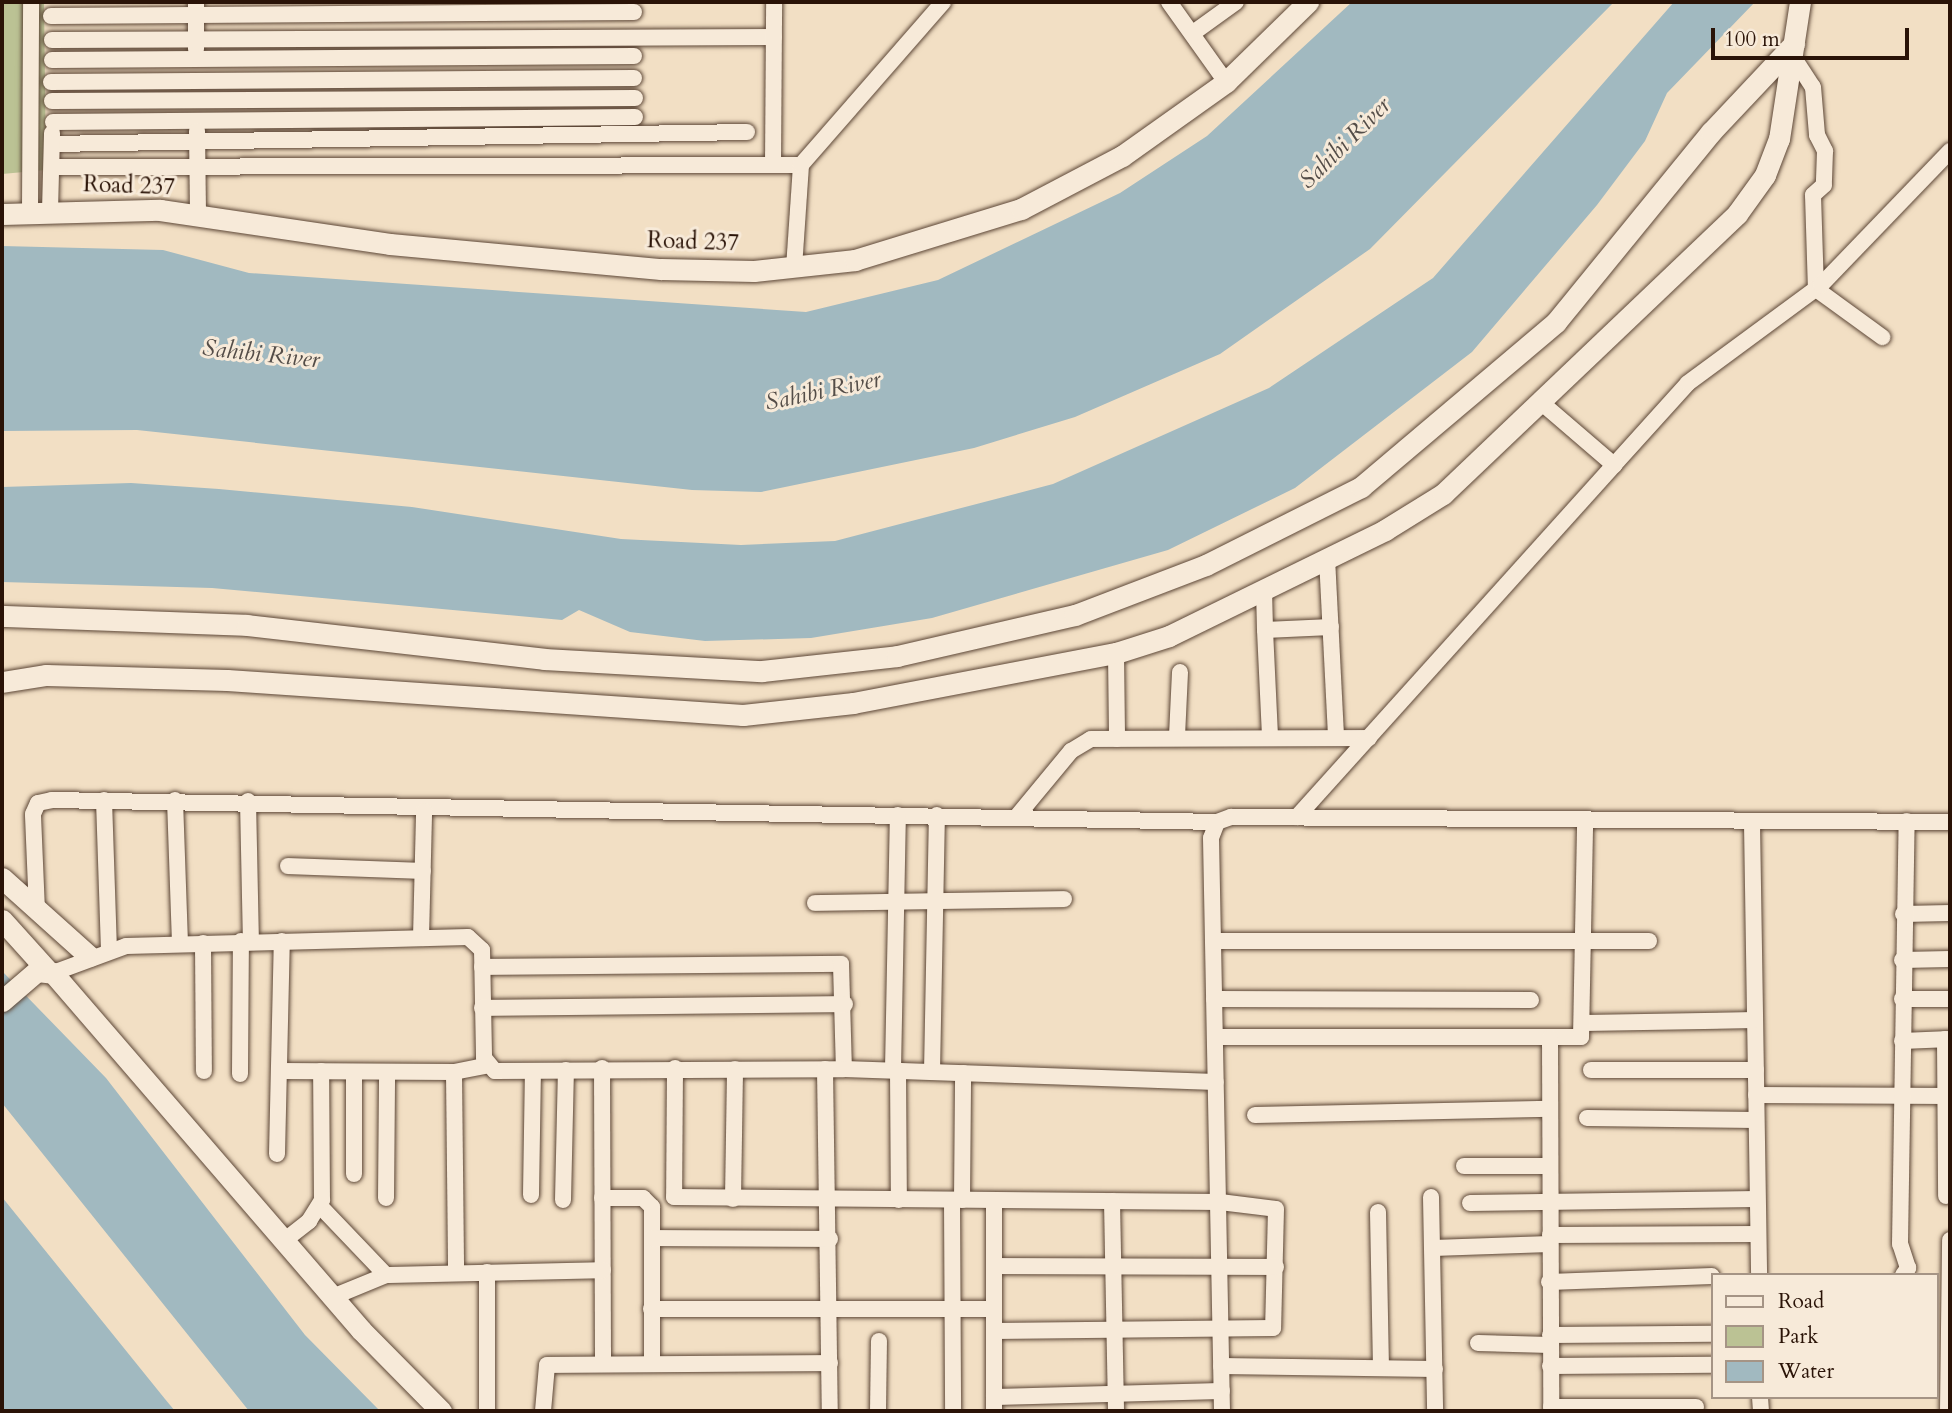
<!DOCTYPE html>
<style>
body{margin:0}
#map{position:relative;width:1952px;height:1413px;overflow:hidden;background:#f2dfc4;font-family:Cardo,serif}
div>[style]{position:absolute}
.green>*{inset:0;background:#bbc294}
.water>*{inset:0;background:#a1b9c0}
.roads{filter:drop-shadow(0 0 2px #5c4636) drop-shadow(0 0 2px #5c4636)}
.street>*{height:16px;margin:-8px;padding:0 8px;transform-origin:8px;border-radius:8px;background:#f7ead9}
.secondary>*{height:21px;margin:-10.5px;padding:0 10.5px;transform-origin:10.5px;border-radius:10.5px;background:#f7ead9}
span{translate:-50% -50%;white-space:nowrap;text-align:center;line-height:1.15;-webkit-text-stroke:6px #f7ead9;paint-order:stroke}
.street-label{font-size:23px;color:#2a1307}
.water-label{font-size:24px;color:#544d48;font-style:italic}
.frame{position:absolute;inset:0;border:4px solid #2a1307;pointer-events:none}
.legend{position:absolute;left:1711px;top:1273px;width:228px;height:126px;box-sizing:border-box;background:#f7ead9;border:2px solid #a59485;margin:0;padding:9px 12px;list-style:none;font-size:21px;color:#2a1307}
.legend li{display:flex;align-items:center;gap:14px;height:35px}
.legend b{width:35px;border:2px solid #a59485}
.scale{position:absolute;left:1711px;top:28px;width:198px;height:32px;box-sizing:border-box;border:4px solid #2a1307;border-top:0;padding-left:9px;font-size:21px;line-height:24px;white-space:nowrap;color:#2a1307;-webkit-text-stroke:5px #f7ead9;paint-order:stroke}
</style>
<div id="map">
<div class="green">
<i style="clip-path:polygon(2px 2px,44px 2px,46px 170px,2px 174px)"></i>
</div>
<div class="water">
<i style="clip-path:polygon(1352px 2px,1614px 2px,1370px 249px,1220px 354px,1075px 417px,974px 448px,761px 492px,692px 490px,137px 430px,2px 431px,2px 246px,163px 250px,249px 273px,806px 312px,938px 280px,1120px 193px,1207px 136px)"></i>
<i style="clip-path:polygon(1674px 2px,1755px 2px,1667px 93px,1645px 141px,1597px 205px,1472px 352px,1295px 488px,1168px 550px,932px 618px,811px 638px,705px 641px,630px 632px,579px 610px,562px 620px,212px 588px,2px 582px,2px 487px,131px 483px,219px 489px,412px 507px,621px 539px,741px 545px,835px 541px,1053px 484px,1269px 388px,1433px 278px)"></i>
<i style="clip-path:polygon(2px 971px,106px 1078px,305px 1335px,380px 1411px,249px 1411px,2px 1103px)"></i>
<i style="clip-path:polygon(2px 1197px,165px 1399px,175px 1411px,2px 1411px)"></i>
</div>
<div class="roads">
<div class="street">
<i style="left:196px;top:2px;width:47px;rotate:90deg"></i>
<i style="left:1169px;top:2px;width:98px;rotate:54.5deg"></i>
<i style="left:51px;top:16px;width:583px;rotate:-0.39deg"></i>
<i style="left:1193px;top:33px;width:53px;rotate:-35.8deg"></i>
<i style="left:52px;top:40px;width:722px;rotate:-0.24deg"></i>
<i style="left:1792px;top:55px;width:38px;rotate:57deg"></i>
<i style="left:1813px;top:87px;width:48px;rotate:85.2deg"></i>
<i style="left:1817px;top:135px;width:18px;rotate:63deg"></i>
<i style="left:1825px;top:151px;width:34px;rotate:92deg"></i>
<i style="left:1824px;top:185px;width:15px;rotate:138deg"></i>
<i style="left:1813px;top:195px;width:94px;rotate:88.2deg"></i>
<i style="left:1816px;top:289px;width:82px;rotate:36deg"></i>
<i style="left:52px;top:60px;width:582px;rotate:-0.39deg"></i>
<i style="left:51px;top:82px;width:583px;rotate:-0.39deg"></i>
<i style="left:52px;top:101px;width:583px;rotate:-0.29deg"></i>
<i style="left:53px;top:122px;width:582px;rotate:-0.49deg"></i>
<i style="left:197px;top:131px;width:85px;rotate:89.3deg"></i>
<i style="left:52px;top:144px;width:695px;rotate:-0.99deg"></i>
<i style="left:773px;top:165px;width:163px;rotate:-89.6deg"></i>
<i style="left:52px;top:167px;width:749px;rotate:-0.15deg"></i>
<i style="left:50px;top:211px;width:78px;rotate:-88.5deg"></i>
<i style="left:30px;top:212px;width:210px;rotate:-89.7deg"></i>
<i style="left:794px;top:268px;width:103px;rotate:-86.1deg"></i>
<i style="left:801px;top:165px;width:216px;rotate:-48.9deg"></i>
<i style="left:1543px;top:404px;width:94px;rotate:40.7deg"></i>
<i style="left:1614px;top:465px;width:110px;rotate:-47.9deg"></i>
<i style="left:1688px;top:383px;width:165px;rotate:-36.4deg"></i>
<i style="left:1821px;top:285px;width:186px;rotate:-46.1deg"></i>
<i style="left:1327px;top:558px;width:180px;rotate:87.1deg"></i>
<i style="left:1264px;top:589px;width:41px;rotate:88.6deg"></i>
<i style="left:1265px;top:630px;width:66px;rotate:-2.6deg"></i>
<i style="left:1265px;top:630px;width:107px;rotate:87.3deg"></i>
<i style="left:1116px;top:653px;width:86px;rotate:89.3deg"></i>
<i style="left:1177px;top:736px;width:64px;rotate:-87.3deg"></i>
<i style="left:104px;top:800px;width:149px;rotate:88.1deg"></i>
<i style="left:175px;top:800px;width:144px;rotate:88deg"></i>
<i style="left:248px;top:801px;width:140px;rotate:88.8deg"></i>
<i style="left:1018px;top:815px;width:83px;rotate:-50.4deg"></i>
<i style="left:1071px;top:751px;width:23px;rotate:-31deg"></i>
<i style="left:1091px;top:739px;width:278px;rotate:-0.2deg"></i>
<i style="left:1297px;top:817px;width:474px;rotate:-48deg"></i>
<i style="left:1752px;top:823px;width:452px;rotate:89.1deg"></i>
<i style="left:288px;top:866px;width:135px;rotate:2.1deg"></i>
<i style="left:815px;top:903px;width:249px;rotate:-0.9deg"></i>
<i style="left:37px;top:911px;width:97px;rotate:-92.4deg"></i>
<i style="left:33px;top:814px;width:12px;rotate:-66deg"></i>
<i style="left:38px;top:803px;width:14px;rotate:-12deg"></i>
<i style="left:52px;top:800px;width:1165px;rotate:1.08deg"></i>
<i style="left:1903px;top:914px;width:47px;rotate:-1.2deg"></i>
<i style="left:421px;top:938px;width:127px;rotate:-88.6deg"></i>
<i style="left:1213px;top:941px;width:436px"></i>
<i style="left:203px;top:943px;width:128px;rotate:89.6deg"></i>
<i style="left:1902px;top:960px;width:48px;rotate:-1.2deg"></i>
<i style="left:482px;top:967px;width:359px;rotate:-0.5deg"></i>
<i style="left:841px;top:964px;width:105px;rotate:88.4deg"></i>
<i style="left:53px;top:973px;width:78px;rotate:-20.3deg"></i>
<i style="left:126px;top:946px;width:342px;rotate:-1.5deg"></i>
<i style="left:468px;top:937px;width:19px;rotate:43deg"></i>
<i style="left:482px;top:950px;width:108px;rotate:88.9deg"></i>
<i style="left:484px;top:1058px;width:17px;rotate:50deg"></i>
<i style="left:495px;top:1071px;width:349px;rotate:-0.3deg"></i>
<i style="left:844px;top:1069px;width:372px;rotate:2deg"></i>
<i style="left:1214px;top:999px;width:317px;rotate:0.2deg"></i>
<i style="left:1902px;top:999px;width:48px"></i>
<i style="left:482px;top:1008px;width:363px;rotate:-0.6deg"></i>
<i style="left:1584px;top:1023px;width:171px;rotate:-1deg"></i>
<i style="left:1215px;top:1037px;width:366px"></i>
<i style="left:1581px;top:1037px;width:215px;rotate:-88.9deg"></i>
<i style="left:1550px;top:1038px;width:373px;rotate:89.8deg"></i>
<i style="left:1945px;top:1039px;width:157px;rotate:89.6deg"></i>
<i style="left:1902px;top:1041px;width:48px;rotate:-2.4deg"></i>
<i style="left:602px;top:1068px;width:293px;rotate:89.8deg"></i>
<i style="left:675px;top:1068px;width:129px;rotate:90.4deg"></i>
<i style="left:674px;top:1197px;width:546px;rotate:0.52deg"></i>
<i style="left:1220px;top:1202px;width:56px;rotate:7.1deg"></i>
<i style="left:1276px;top:1209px;width:119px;rotate:91.4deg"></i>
<i style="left:1273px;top:1328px;width:279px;rotate:179.4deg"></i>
<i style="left:825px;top:1069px;width:342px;rotate:89.2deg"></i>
<i style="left:893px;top:1070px;width:255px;rotate:-88.9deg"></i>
<i style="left:1591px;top:1070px;width:165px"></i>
<i style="left:279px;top:1071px;width:175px;rotate:0.3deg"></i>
<i style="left:454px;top:1072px;width:33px;rotate:-11deg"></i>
<i style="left:898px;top:1071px;width:129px;rotate:89.6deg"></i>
<i style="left:454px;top:1072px;width:201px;rotate:89.4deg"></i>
<i style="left:932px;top:1072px;width:257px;rotate:-88.9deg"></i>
<i style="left:240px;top:1074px;width:133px;rotate:-89.6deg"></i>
<i style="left:1756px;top:1095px;width:194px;rotate:0.3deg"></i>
<i style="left:1255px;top:1115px;width:295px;rotate:-1.2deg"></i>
<i style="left:1587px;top:1118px;width:169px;rotate:0.7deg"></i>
<i style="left:277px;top:1154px;width:213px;rotate:-88.7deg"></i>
<i style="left:1464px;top:1166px;width:86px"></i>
<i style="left:354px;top:1174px;width:102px;rotate:-90deg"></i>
<i style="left:531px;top:1195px;width:123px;rotate:-89.1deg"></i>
<i style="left:1431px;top:1197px;width:214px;rotate:88.9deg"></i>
<i style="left:386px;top:1198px;width:125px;rotate:-89.5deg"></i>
<i style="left:602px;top:1198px;width:41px"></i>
<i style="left:643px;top:1198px;width:13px;rotate:45deg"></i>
<i style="left:652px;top:1207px;width:153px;rotate:90deg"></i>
<i style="left:733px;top:1199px;width:130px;rotate:-89.1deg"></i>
<i style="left:563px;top:1200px;width:130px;rotate:-88.7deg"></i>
<i style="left:952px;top:1200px;width:211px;rotate:89.7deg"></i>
<i style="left:962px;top:1200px;width:127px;rotate:-89.5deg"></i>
<i style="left:1112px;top:1201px;width:210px;rotate:88.9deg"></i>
<i style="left:1470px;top:1203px;width:287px;rotate:-0.8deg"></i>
<i style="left:320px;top:1206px;width:95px;rotate:46.3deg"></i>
<i style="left:1378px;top:1212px;width:156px;rotate:88.9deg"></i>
<i style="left:1550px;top:1235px;width:208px;rotate:-0.3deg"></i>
<i style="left:652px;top:1238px;width:178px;rotate:0.3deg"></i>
<i style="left:285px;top:1240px;width:31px;rotate:-38deg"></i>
<i style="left:309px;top:1221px;width:25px;rotate:-58deg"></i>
<i style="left:322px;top:1200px;width:129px;rotate:-90.4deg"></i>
<i style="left:1433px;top:1248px;width:117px;rotate:-2deg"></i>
<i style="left:994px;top:1266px;width:282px;rotate:0.2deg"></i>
<i style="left:1903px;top:1275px;width:9px;rotate:-54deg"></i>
<i style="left:1908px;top:1268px;width:25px;rotate:-108deg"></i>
<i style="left:1900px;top:1244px;width:423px;rotate:-89.1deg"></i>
<i style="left:1549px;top:1282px;width:163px;rotate:-2.1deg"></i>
<i style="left:335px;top:1296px;width:55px;rotate:-22.4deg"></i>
<i style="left:386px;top:1275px;width:217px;rotate:-1.3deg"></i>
<i style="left:651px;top:1309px;width:343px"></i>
<i style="left:1550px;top:1335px;width:162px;rotate:-0.4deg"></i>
<i style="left:1478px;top:1343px;width:72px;rotate:1.6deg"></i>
<i style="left:1221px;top:1366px;width:214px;rotate:0.8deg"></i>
<i style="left:1550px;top:1366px;width:162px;rotate:-0.4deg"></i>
<i style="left:994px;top:1397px;width:228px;rotate:-1.5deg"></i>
<i style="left:1760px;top:1397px;width:14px;rotate:86deg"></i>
<i style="left:1551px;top:1407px;width:145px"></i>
<i style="left:487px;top:1411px;width:139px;rotate:-90deg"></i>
<i style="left:543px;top:1411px;width:46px;rotate:-85deg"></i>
<i style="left:547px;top:1365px;width:283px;rotate:-0.4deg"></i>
<i style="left:878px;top:1411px;width:70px;rotate:-89.2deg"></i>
<i style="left:994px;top:1411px;width:211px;rotate:-90deg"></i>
<i style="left:1222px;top:1411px;width:573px;rotate:-91.1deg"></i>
<i style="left:1211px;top:838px;width:17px;rotate:-69deg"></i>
<i style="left:1217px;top:822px;width:15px;rotate:-20deg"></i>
<i style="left:1231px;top:817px;width:719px;rotate:0.4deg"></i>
<i style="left:1948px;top:1411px;width:171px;rotate:-89.3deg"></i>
</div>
<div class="secondary">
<i style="left:2px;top:214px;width:158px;rotate:-1.5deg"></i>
<i style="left:160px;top:210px;width:232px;rotate:8.4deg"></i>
<i style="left:390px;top:244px;width:272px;rotate:5.3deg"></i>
<i style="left:661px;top:269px;width:93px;rotate:1.2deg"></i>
<i style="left:754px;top:271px;width:102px;rotate:-6.2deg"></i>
<i style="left:855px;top:260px;width:174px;rotate:-17.1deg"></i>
<i style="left:1021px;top:209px;width:114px;rotate:-27.7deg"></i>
<i style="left:1122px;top:156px;width:128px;rotate:-35.4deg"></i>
<i style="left:1226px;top:82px;width:115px;rotate:-44.3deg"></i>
<i style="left:2px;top:616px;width:245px;rotate:2.1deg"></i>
<i style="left:247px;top:625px;width:299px;rotate:6.5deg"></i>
<i style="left:544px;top:659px;width:218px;rotate:3.2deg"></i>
<i style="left:762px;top:671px;width:136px;rotate:-6.3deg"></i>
<i style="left:897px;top:656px;width:183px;rotate:-13deg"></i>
<i style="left:1075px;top:615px;width:140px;rotate:-20.9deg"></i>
<i style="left:1206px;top:565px;width:174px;rotate:-26.7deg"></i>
<i style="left:1361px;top:487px;width:255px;rotate:-40.2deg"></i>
<i style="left:1556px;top:322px;width:245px;rotate:-50.8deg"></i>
<i style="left:1711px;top:132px;width:121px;rotate:-46.7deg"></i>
<i style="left:2px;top:682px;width:45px;rotate:-9deg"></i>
<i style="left:46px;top:675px;width:181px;rotate:1.6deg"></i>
<i style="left:227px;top:680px;width:517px;rotate:3.88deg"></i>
<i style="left:743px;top:715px;width:111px;rotate:-6.2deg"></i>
<i style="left:853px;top:703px;width:268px;rotate:-10.8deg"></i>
<i style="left:1116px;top:653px;width:56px;rotate:-17.8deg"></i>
<i style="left:1169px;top:636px;width:241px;rotate:-26.1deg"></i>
<i style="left:1385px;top:530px;width:68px;rotate:-31.8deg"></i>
<i style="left:1443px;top:494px;width:406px;rotate:-43.6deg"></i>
<i style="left:1737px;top:214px;width:48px;rotate:-54.3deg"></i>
<i style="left:1765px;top:175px;width:39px;rotate:-69deg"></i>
<i style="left:1779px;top:139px;width:139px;rotate:-81.3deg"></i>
<i style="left:2px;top:878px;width:117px;rotate:41.9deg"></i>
<i style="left:2px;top:920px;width:67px;rotate:48deg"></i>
<i style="left:2px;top:1001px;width:46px;rotate:-40.6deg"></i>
<i style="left:37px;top:971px;width:16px;rotate:7deg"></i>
<i style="left:53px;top:973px;width:472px;rotate:49.2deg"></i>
<i style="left:361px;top:1330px;width:114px;rotate:45.4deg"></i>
</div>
</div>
<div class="street-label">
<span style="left:129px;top:186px;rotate:2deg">Road 237</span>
<span style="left:693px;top:242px;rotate:2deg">Road 237</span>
</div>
<div class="water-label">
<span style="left:1345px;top:143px;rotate:-45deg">Sahibi River</span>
<span style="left:261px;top:354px;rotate:6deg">Sahibi River</span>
<span style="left:823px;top:391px;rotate:-12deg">Sahibi River</span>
</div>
<div class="frame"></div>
<ul class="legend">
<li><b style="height:9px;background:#f7ead9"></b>Road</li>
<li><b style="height:19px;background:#bbc294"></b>Park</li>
<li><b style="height:19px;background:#a1b9c0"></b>Water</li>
</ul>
<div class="scale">100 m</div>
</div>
